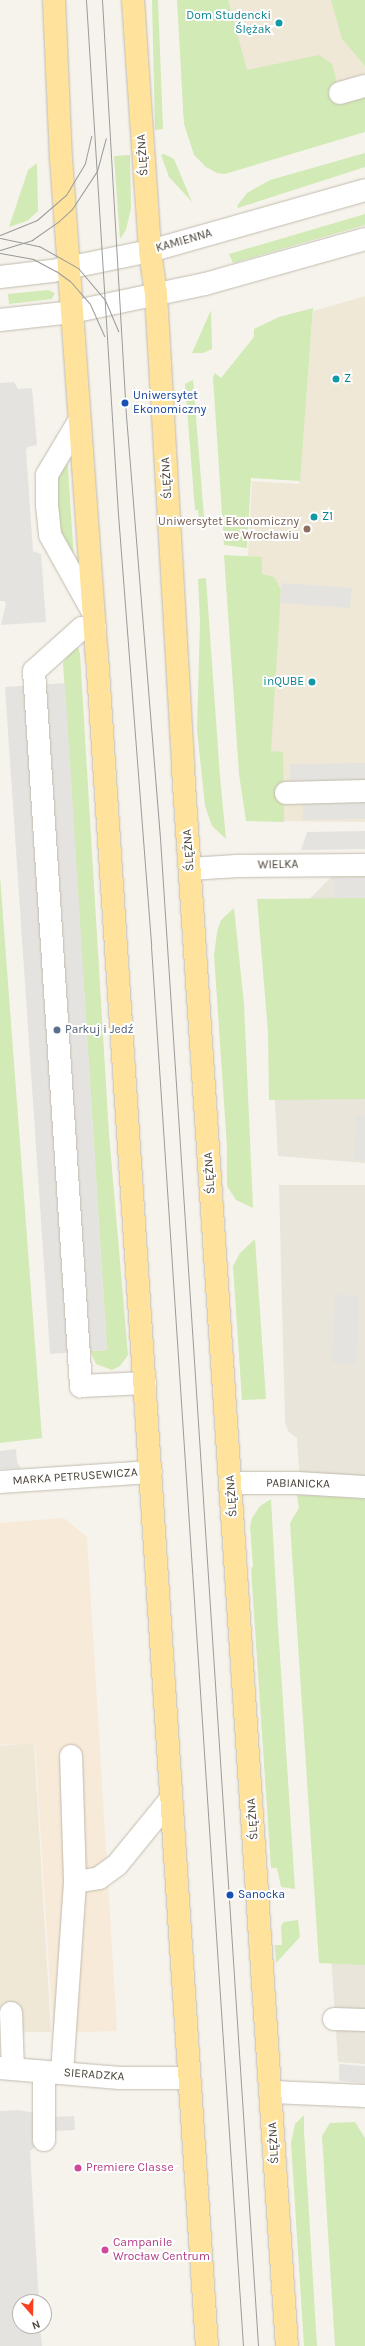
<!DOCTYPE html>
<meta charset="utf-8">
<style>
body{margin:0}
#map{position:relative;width:365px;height:2346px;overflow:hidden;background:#f6f3ec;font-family:Karla,sans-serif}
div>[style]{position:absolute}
.residential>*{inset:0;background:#eae5da}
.commercial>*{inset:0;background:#f7ead8}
.education>*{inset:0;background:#efe8d6}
.green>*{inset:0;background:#d2eab5}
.parking>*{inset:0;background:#e5e3e0}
.roads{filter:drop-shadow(0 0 1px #c2bbae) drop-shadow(0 0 1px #c2bbae)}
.minor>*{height:22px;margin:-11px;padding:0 11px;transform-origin:11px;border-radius:11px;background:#fff}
.major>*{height:22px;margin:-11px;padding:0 11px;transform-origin:11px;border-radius:11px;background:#ffe39c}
.tram>*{height:1px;margin:-0.5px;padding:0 0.5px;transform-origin:0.5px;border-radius:0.5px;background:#9a9a9a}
.dots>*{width:11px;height:11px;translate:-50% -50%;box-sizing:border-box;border:2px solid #fff;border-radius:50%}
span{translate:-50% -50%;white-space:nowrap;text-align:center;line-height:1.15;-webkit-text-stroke:4px #fff;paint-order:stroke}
.culture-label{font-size:12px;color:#0d838f}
.right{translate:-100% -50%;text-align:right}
.left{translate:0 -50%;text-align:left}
.street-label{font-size:12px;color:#4b4439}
.transit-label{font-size:12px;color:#164399}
.education-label{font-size:12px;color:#785e54}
.service-label{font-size:12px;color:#4e5e75}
.hotel-label{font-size:12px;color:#b23c85}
.north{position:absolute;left:12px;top:2294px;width:40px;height:40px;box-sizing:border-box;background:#fff;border:1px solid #b7b4b0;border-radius:50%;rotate:160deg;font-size:11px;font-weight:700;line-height:16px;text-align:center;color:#4b4439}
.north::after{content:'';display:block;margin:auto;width:14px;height:18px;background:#fc3f1d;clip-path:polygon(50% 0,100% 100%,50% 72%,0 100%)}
</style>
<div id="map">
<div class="residential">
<i style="clip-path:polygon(343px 865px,365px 865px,365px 1163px,278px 1156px,266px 943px)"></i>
<i style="clip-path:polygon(279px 1185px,365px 1185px,365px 2064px,338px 2062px,297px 1438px,288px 1431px,285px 1422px)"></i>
</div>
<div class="commercial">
<i style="clip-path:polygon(64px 1518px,87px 1537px,117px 2031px,53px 2033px,35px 1743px,0 1745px,0 1523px)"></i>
</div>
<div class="education">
<i style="clip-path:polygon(179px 0,365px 0,365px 131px,193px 147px,183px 113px)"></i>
<i style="clip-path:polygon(365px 296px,365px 822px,257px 821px,247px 573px,252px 481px,299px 484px,313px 311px)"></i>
<i style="clip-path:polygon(34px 1743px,51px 2032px,0 2032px,0 1746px)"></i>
</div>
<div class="green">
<i style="clip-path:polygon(152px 0,158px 0,163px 129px,155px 130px)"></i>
<i style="clip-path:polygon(177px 0,228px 0,247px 70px,319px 55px,332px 64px,340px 95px,365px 88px,365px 132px,225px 174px,217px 173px,206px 167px,194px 155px,184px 124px)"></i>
<i style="clip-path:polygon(331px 0,365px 0,365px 66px,342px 39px)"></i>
<i style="clip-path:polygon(365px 153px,365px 167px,238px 208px,237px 206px,247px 193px,270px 180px)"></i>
<i style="clip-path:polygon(164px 154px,174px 159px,192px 202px,169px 177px,161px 155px)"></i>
<i style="clip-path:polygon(130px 155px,131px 208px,126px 230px,120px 239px,114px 156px)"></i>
<i style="clip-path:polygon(37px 163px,38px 211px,27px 221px,9px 227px,28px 170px)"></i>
<i style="clip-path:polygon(365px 214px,365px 225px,233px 263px,229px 254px)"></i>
<i style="clip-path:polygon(48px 290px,55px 293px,52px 299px,9px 304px,8px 294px)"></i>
<i style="clip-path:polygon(313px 308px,300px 481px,251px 478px,247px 548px,224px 545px,213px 377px,215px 373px,221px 378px,254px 337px,254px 329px,279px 317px)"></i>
<i style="clip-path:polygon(211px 310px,212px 349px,203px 353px,192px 353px)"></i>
<i style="clip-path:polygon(193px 380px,204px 517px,199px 518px,198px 510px,195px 510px,185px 384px)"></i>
<i style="clip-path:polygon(67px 453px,74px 560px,62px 536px,56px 515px,55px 483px)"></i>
<i style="clip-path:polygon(224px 555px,262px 557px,262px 574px,274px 577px,281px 590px,271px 751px,283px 752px,284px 822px,246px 821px,239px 774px)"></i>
<i style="clip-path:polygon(206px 578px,220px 777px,226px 839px,212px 826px,205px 806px,197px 730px,200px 622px,198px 579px)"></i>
<i style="clip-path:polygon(74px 646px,78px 647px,80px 654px,109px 1134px,128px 1355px,120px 1366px,112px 1370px,96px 1364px,90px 1351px,107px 1350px,63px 663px)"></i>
<i style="clip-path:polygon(0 876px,42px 1438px,0 1443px)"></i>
<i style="clip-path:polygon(365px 898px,365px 1099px,269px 1100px,268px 1032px,257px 899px)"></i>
<i style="clip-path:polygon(234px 908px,244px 1004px,253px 1208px,236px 1200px,227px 1186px,227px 1147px,214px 955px,217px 932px,221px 920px)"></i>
<i style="clip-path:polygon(255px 1239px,266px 1399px,242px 1400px,233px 1266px,240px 1253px)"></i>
<i style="clip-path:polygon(297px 1495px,365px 1499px,365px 1965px,319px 1963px,290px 1523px,299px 1508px)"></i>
<i style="clip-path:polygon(271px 1499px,278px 1625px,295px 1889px,281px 1887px,277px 1868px,271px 1868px,251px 1569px,253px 1566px,250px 1527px,252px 1518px,260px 1506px)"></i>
<i style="clip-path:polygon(298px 1920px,300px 1937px,276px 1963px,275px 1945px,282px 1945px,281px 1926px,284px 1922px)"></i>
<i style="clip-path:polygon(304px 2115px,304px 2131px,317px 2346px,304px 2346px,291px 2143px,295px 2124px)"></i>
<i style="clip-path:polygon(355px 2122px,365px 2138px,365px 2346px,335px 2346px,322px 2136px,330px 2123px)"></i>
</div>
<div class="parking">
<i style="clip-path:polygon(14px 382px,18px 389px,32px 388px,37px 445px,28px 447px,26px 450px,33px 551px,41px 554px,46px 622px,1px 625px,6px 604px,5px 601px,0 601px,0 383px)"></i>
<i style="clip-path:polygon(282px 583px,352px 588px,350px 608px,280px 603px)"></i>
<i style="clip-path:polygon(65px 683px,107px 1350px,50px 1354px,5px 687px)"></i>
<i style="clip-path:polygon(365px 763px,365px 819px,303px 820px,303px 802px,291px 803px,290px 764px)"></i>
<i style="clip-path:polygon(365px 831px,365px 849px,301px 850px,307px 832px)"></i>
<i style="clip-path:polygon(334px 878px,365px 878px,365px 898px,334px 898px)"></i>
<i style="clip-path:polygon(356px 1115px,365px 1115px,365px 1160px,354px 1160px)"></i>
<i style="clip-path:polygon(335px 1294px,359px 1296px,356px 1364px,332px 1363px)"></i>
<i style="clip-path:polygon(16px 1449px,17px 1462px,21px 1468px,0 1469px,0 1451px)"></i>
<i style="clip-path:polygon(339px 2064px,365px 2066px,365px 2083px,339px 2081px)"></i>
<i style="clip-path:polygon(19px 2110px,54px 2117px,74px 2116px,75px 2130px,56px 2131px,30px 2151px,39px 2302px,20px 2302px,20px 2326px,40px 2326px,42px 2346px,0 2346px,0 2111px)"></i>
</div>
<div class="roads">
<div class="minor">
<i style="left:340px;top:93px;width:26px;rotate:-16deg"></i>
<i style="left:0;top:277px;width:52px;rotate:-6.6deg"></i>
<i style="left:52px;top:271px;width:100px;rotate:-11.5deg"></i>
<i style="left:150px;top:251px;width:223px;rotate:-15.8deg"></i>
<i style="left:0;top:320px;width:72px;rotate:-6.3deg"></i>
<i style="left:72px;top:312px;width:136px;rotate:-11.9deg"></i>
<i style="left:205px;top:284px;width:166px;rotate:-15.7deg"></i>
<i style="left:79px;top:421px;width:63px;rotate:120.7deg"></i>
<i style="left:47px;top:475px;width:30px;rotate:90deg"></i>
<i style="left:47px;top:505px;width:30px;rotate:84deg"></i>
<i style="left:50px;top:535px;width:88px;rotate:60.8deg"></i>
<i style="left:95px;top:627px;width:13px;rotate:176deg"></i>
<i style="left:82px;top:628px;width:64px;rotate:138.1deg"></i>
<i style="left:34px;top:671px;width:717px;rotate:86.24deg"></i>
<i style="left:81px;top:1386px;width:64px;rotate:-2.7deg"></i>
<i style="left:286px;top:793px;width:79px;rotate:-1.5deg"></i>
<i style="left:190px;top:869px;width:47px;rotate:-3.7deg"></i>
<i style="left:237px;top:866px;width:128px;rotate:-0.4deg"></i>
<i style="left:0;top:1482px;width:151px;rotate:-3.8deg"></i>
<i style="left:231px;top:1483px;width:66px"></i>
<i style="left:297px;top:1483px;width:68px;rotate:3.4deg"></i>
<i style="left:75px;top:1882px;width:24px;rotate:-9deg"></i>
<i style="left:99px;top:1878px;width:22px;rotate:-36deg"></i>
<i style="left:117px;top:1865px;width:84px;rotate:-50.8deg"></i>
<i style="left:11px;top:2013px;width:56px;rotate:88deg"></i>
<i style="left:334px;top:2019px;width:31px;rotate:2deg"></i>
<i style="left:0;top:2068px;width:120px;rotate:4.8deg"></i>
<i style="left:120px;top:2078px;width:68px"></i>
<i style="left:44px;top:2072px;width:68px;rotate:90deg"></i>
<i style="left:62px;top:2073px;width:191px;rotate:-86.1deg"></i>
<i style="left:75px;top:1882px;width:126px;rotate:-91.8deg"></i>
<i style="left:272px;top:2092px;width:93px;rotate:2.5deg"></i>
</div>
<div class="major">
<i style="left:54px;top:0;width:158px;rotate:87.5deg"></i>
<i style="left:61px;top:158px;width:498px;rotate:85.9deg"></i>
<i style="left:97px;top:655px;width:1695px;rotate:86.28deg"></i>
<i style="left:133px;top:0;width:252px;rotate:86.1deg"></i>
<i style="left:150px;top:251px;width:43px;rotate:82.1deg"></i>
<i style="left:156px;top:294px;width:476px;rotate:86.7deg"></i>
<i style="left:183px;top:769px;width:1580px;rotate:86.23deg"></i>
</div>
</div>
<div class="tram">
<i style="left:86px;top:0;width:515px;rotate:86.44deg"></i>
<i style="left:118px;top:514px;width:433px;rotate:85.6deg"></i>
<i style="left:151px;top:946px;width:1403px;rotate:86.24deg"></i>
<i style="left:102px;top:0;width:404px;rotate:86.7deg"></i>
<i style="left:125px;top:403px;width:436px;rotate:85.4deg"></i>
<i style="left:160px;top:838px;width:1511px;rotate:86.28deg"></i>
<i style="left:0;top:235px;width:40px;rotate:-22deg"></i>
<i style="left:37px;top:220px;width:38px;rotate:-41deg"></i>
<i style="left:66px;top:195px;width:37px;rotate:-59deg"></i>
<i style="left:85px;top:163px;width:28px;rotate:-77deg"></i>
<i style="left:0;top:238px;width:40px;rotate:12deg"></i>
<i style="left:39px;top:246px;width:45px;rotate:29.4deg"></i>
<i style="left:78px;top:268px;width:42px;rotate:49.8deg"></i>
<i style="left:105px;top:300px;width:34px;rotate:67deg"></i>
<i style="left:0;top:250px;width:34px;rotate:-17deg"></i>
<i style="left:32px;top:240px;width:32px;rotate:-35deg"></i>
<i style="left:58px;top:222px;width:19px;rotate:-43deg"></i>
<i style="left:72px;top:209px;width:45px;rotate:-56.7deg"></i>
<i style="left:97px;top:171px;width:34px;rotate:-75deg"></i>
<i style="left:0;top:253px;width:34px;rotate:10deg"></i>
<i style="left:33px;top:259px;width:26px;rotate:28deg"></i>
<i style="left:56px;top:271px;width:17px;rotate:36deg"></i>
<i style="left:70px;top:281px;width:30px;rotate:49deg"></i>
<i style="left:90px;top:304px;width:35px;rotate:66deg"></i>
</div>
<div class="dots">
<i style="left:279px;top:23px;background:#0f9aa8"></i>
<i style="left:336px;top:379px;background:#0f9aa8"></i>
<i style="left:125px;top:403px;background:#1a4fb4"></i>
<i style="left:314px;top:517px;background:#0f9aa8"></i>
<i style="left:307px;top:529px;background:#8d6e63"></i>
<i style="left:312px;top:682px;background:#0f9aa8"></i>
<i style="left:57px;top:1030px;background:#5c6f8a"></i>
<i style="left:230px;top:1895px;background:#1a4fb4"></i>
<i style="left:78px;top:2168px;background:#d1479c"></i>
<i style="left:105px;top:2250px;background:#d1479c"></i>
</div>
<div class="culture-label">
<span class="right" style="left:271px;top:23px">Dom Studencki<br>Ślężak</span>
<span class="left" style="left:344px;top:379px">Z</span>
<span class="left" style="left:322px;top:517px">Z1</span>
<span class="right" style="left:304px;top:682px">inQUBE</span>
</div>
<div class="street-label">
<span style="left:143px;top:155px;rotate:-94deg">ŚLĘŻNA</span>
<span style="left:184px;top:241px;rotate:-16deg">KAMIENNA</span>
<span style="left:167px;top:478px;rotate:-93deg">ŚLĘŻNA</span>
<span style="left:189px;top:850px;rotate:-94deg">ŚLĘŻNA</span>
<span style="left:278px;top:865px;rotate:-1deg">WIELKA</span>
<span style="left:210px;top:1173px;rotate:-94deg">ŚLĘŻNA</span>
<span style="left:75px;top:1477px;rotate:-4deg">MARKA PETRUSEWICZA</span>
<span style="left:298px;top:1484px;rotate:1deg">PABIANICKA</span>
<span style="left:232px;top:1496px;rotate:-94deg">ŚLĘŻNA</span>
<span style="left:253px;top:1819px;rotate:-94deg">ŚLĘŻNA</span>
<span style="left:94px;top:2075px;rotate:4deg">SIERADZKA</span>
<span style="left:274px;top:2143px;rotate:-93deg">ŚLĘŻNA</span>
</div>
<div class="transit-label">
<span class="left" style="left:133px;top:403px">Uniwersytet<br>Ekonomiczny</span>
<span class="left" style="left:238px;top:1895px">Sanocka</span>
</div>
<div class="education-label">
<span class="right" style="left:299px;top:529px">Uniwersytet Ekonomiczny<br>we Wrocławiu</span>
</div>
<div class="service-label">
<span class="left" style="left:65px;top:1030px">Parkuj i Jedź</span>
</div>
<div class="hotel-label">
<span class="left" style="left:86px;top:2168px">Premiere Classe</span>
<span class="left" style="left:113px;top:2250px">Campanile<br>Wrocław Centrum</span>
</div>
<div class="north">N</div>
</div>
